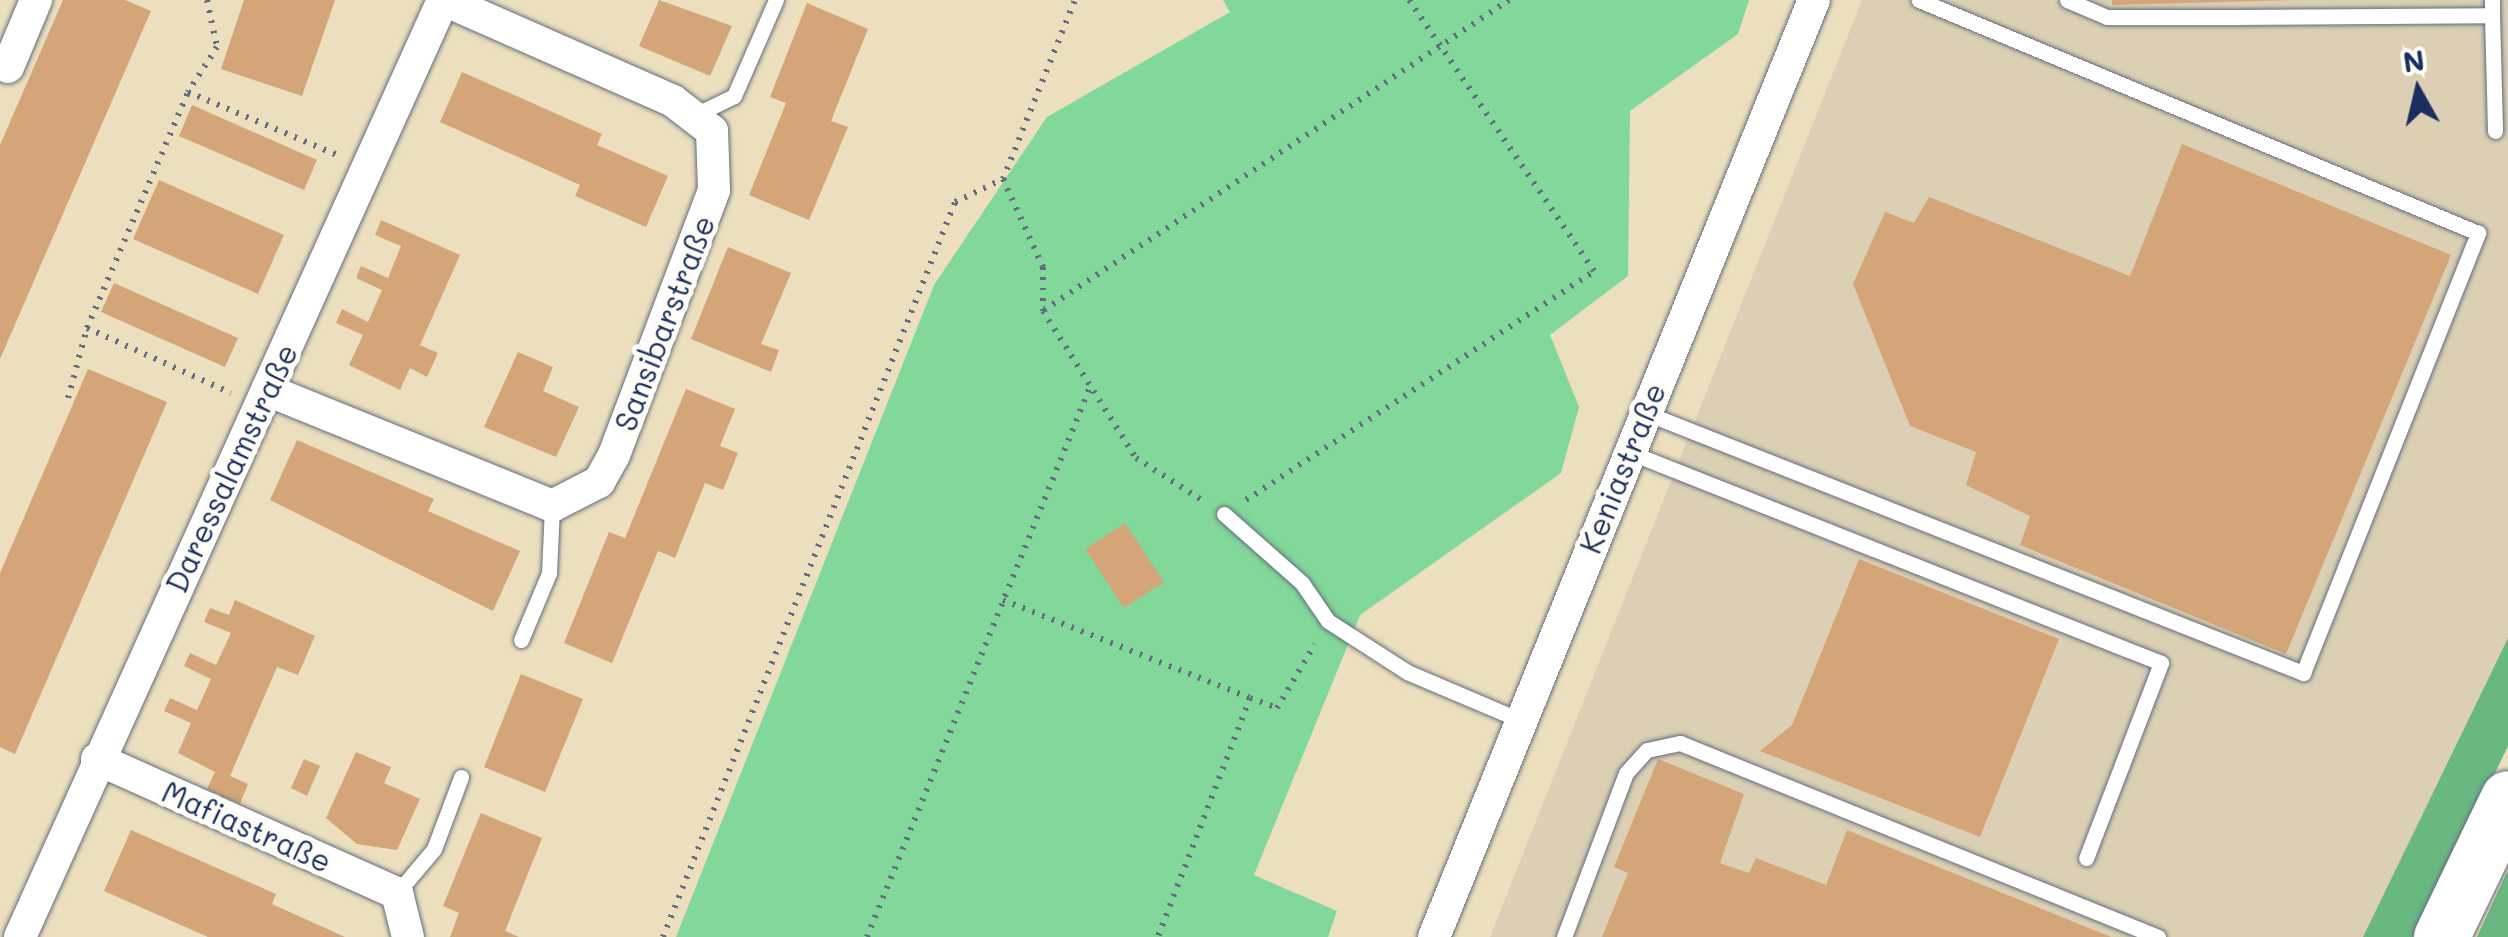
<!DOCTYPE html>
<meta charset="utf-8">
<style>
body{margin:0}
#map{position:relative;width:2508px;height:937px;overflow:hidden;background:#ebdfbd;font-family:Mali,sans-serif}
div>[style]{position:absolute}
.built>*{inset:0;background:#dbd0b4}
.green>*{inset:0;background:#82d79a}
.forest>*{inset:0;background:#69b882}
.building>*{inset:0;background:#d4a579}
.path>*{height:6px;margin-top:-3px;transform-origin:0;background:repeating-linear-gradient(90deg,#646d7f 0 2.5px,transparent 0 10.5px)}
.roads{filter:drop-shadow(0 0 2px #646d7f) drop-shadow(0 0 2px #646d7f)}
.lane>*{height:15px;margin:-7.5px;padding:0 7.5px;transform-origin:7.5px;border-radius:7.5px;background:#fff}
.street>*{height:32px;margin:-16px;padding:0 16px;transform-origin:16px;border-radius:16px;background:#fff}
.highway>*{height:55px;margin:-27.5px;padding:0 27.5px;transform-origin:27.5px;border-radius:27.5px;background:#fff}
span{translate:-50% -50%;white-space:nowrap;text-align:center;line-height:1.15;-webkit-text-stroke:10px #fdfcf7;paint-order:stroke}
.street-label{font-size:30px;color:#1b2f5e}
.north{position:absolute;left:2368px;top:40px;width:100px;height:100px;-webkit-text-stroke:8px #fdfcf7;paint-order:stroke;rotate:352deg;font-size:28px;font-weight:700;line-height:40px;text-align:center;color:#1b2f5e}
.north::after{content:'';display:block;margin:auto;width:35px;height:45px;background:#1b2f5e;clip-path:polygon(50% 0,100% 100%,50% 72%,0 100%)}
</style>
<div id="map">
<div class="built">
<i style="clip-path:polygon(1862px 0,2508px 0,2508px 638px,2363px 937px,1490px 937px)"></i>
</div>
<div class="green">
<i style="clip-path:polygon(1223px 0,1749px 0,1738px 34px,1630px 111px,1628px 276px,1550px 335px,1579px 407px,1561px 473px,1360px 615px,1254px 875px,1337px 911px,1328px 937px,676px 937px,934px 285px,1047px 117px,1230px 12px)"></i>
</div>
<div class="forest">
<i style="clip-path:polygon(2508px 638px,2508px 746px,2416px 937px,2363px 937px)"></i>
<i style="clip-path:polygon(2508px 870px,2508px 937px,2477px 937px)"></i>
</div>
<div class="building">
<i style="clip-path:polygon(63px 0,125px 0,151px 11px,0 359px,0 145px)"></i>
<i style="clip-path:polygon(244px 0,335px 0,302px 96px,221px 69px)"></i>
<i style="clip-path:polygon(659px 0,732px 26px,710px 76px,639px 46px)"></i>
<i style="clip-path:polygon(2112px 0,2293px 0,2112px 5px)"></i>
<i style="clip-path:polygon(807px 3px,868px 29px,831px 121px,848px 127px,809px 220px,749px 195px,786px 103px,770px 97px)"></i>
<i style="clip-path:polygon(462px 72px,602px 134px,597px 145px,668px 176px,646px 227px,575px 196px,580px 185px,440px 122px)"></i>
<i style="clip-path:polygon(192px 105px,317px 160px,304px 190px,179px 136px)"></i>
<i style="clip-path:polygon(2182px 144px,2451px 255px,2286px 654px,2020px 545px,2030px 516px,1966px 485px,1976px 452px,1910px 426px,1853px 284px,1885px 212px,1914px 223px,1929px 197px,2130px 276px)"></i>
<i style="clip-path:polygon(159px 180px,284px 235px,258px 294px,133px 239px)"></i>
<i style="clip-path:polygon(381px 220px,460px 255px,420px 345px,438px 353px,427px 377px,410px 368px,400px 390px,349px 365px,363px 335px,336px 323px,342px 309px,368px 322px,382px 290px,356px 278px,361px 266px,388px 278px,401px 246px,375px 235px)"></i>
<i style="clip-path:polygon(728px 247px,791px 273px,761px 344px,779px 350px,771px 372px,691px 339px)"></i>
<i style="clip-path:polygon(114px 283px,238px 338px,225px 367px,101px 312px)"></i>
<i style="clip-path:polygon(518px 352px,553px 367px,543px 391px,579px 407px,556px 457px,484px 427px)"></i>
<i style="clip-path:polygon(88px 369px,167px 402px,15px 754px,0 747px,0 573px)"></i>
<i style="clip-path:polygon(686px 389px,735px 409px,720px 446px,738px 453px,723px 490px,705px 483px,675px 558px,658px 551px,612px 663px,564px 643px,609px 532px,625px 538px)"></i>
<i style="clip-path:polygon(297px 440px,434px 499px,428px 511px,520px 551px,493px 611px,270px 500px)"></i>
<i style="clip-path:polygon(1125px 523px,1164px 582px,1124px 608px,1085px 549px)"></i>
<i style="clip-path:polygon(1859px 559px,2059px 639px,1980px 837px,1760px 751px,1792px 725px)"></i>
<i style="clip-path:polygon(235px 600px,315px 636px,298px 675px,277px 667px,268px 688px,230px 776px,248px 784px,240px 804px,207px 789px,215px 772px,178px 753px,191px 723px,164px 711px,170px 698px,197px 710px,211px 679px,184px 666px,190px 653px,216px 665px,231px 633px,204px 622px,210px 608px,229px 615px)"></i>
<i style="clip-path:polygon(521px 674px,583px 699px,545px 792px,484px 767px)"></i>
<i style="clip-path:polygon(356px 752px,391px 767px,384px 783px,420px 799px,397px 850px,357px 844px,326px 818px)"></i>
<i style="clip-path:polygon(304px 759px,320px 766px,307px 796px,291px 788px)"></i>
<i style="clip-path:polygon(1658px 759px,1744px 794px,1720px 863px,1749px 873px,1756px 858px,1826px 885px,1847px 830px,2111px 937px,1602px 937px,1628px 873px,1614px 867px)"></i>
<i style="clip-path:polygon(481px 813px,542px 838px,505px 931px,519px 937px,450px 937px,459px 913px,443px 906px)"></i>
<i style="clip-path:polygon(131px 830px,276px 894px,272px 904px,345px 937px,208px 937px,104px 891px)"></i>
</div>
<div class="path">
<i style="left:207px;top:0;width:48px;rotate:78deg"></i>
<i style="left:217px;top:47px;width:54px;rotate:122.8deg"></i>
<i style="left:188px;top:92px;width:162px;rotate:22.9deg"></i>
<i style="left:1003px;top:179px;width:97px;rotate:65.6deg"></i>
<i style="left:1043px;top:267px;width:44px;rotate:90deg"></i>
<i style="left:1043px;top:311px;width:174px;rotate:57.7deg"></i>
<i style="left:1136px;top:458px;width:78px;rotate:32.5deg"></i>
<i style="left:1044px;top:310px;width:559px;rotate:-33.69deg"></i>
<i style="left:87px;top:328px;width:158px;rotate:24.3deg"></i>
<i style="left:68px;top:398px;width:73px;rotate:-74.8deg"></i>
<i style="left:87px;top:328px;width:257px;rotate:-66.8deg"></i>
<i style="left:1246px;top:500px;width:417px;rotate:-33.3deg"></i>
<i style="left:1594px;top:271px;width:328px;rotate:-124.3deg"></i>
<i style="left:1003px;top:600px;width:266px;rotate:21.6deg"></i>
<i style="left:1250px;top:698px;width:256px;rotate:111.1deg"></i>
<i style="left:1250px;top:698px;width:29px;rotate:20deg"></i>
<i style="left:1277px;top:708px;width:74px;rotate:-59.3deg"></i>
<i style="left:663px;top:937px;width:791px;rotate:-68.33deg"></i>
<i style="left:955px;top:202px;width:53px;rotate:-25.6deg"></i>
<i style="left:1003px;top:179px;width:193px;rotate:-68.1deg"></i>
<i style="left:867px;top:937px;width:593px;rotate:-67.93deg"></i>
</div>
<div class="roads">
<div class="lane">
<i style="left:2067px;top:0;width:43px;rotate:23deg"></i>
<i style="left:2107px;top:17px;width:127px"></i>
<i style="left:2234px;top:17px;width:258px;rotate:-0.4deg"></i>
<i style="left:2492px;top:15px;width:15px;rotate:-90deg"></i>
<i style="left:2492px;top:15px;width:116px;rotate:88.5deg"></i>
<i style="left:695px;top:115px;width:43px;rotate:-26deg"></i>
<i style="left:734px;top:96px;width:105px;rotate:-66.4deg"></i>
<i style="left:1646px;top:413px;width:707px;rotate:21.59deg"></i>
<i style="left:2303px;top:673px;width:474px;rotate:-68.3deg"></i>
<i style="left:2478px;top:233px;width:606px;rotate:-157.37deg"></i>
<i style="left:1629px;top:452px;width:572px;rotate:21.63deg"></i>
<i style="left:2161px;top:663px;width:209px;rotate:111deg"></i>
<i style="left:1224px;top:514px;width:104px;rotate:41.5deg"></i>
<i style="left:1302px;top:583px;width:46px;rotate:55.6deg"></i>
<i style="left:1328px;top:621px;width:94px;rotate:32.8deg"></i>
<i style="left:1407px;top:672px;width:123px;rotate:23deg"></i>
<i style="left:521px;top:640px;width:73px;rotate:-67.3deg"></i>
<i style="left:549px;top:573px;width:67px;rotate:-87.4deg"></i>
<i style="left:397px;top:893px;width:57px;rotate:-49.9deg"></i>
<i style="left:434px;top:849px;width:77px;rotate:-69.4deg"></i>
<i style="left:1564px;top:937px;width:175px;rotate:-69.3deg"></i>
<i style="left:1626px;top:773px;width:31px;rotate:-48deg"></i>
<i style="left:1647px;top:750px;width:34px;rotate:-12deg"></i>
<i style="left:1680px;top:743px;width:516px;rotate:22.09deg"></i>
</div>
<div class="street">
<i style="left:8px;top:67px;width:73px;rotate:-67.3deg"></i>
<i style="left:267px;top:390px;width:308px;rotate:22.1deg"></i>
<i style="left:552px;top:506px;width:53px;rotate:-27.1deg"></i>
<i style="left:599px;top:482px;width:31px;rotate:-61deg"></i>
<i style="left:614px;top:455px;width:283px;rotate:-69.3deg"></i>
<i style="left:714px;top:190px;width:59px;rotate:-91.9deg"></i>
<i style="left:712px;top:131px;width:49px;rotate:-142.4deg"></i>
<i style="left:673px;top:101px;width:250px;rotate:-156.2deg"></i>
<i style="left:97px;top:759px;width:329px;rotate:24.1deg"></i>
<i style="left:397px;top:893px;width:45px;rotate:76deg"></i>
<i style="left:20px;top:937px;width:1028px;rotate:-65.7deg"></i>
<i style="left:1434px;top:937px;width:1011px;rotate:-67.93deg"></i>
</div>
<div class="highway">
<i style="left:2441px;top:937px;width:154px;rotate:-64.3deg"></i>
</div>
</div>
<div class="street-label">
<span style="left:664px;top:323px;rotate:-69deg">Sansibarstraße</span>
<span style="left:231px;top:468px;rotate:-65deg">Daressalamstraße</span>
<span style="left:1622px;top:468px;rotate:-68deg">Keniastraße</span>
<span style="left:247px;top:826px;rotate:24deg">Mafiastraße</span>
</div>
<div class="north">N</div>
</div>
